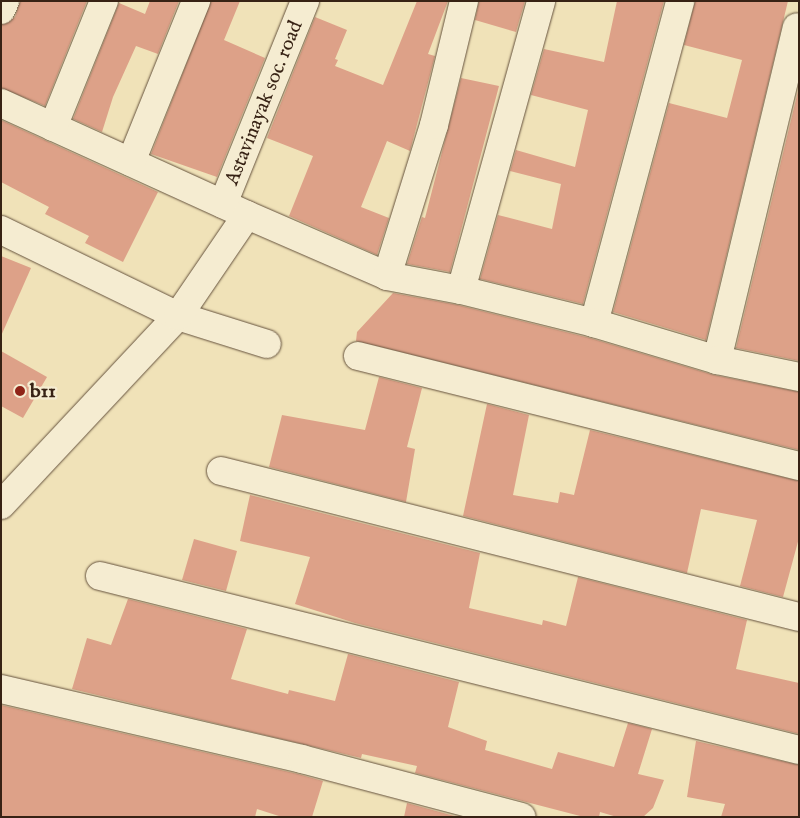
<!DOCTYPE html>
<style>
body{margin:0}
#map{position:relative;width:800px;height:818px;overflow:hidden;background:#f0e2b8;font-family:"IM FELL English",serif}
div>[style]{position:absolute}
.building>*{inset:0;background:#dda188}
.roads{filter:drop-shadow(0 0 1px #65523d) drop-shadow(0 0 1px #65523d)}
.minor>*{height:28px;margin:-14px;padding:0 14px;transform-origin:14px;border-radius:14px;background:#f5ecd1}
.tertiary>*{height:28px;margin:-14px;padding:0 14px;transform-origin:14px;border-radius:14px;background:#f5ecd1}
.dots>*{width:14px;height:14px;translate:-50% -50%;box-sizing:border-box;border:2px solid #f5ecd1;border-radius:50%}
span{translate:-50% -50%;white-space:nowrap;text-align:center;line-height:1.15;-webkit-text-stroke:4.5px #f5ecd1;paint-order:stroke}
.street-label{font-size:20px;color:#372214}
.poi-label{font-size:20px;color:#372214;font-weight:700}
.left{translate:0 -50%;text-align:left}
.frame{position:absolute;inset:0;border:2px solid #372214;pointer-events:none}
</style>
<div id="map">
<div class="building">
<i style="clip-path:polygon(20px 1px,87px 1px,45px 106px,1px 88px,1px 25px,15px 17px)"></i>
<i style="clip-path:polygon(150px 1px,179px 1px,158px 54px,136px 46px,113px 97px,102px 132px,73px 119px,119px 3px,145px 14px)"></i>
<i style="clip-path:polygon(211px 1px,240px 1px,224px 40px,265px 58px,217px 177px,151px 154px)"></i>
<i style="clip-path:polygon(417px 1px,448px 1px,428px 54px,435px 56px,410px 151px,387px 141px,361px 207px,389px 218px,377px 255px,289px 216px,313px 156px,267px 138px,315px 17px,347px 30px,335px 59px,338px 60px,335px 66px,383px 85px)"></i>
<i style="clip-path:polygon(479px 1px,525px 1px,516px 32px,475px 20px)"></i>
<i style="clip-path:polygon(617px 1px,664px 1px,583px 304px,480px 279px,498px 215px,552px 229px,561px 184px,510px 171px,516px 150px,575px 167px,588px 110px,531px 95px,544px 49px,604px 62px)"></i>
<i style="clip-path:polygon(695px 1px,788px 1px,706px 340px,613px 312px,669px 103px,727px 118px,742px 60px,684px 45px)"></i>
<i style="clip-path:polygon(461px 78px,499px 86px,450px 272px,407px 264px,422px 217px,425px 218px)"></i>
<i style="clip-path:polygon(799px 87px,799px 361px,736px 348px)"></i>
<i style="clip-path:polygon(1px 120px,158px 192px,123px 262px,85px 243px,89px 236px,45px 214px,49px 207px,1px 182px)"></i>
<i style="clip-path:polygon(1px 256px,31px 268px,1px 336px)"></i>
<i style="clip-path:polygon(393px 293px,458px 305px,590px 338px,714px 375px,799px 392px,799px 450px,356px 341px,357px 332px)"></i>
<i style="clip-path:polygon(1px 351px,47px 377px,23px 418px,1px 406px)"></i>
<i style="clip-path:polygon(379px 377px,422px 388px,407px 447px,415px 449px,406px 502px,269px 467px,282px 415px,365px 430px)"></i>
<i style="clip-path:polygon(487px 404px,529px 415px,513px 495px,558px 503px,560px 492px,574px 495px,590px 430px,799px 481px,799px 538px,783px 597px,740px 586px,757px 520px,701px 509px,687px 573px,463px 516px)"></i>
<i style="clip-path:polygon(250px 495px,480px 553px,469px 608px,542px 625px,543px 620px,566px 626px,578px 577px,747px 620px,736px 669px,799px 683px,799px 734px,355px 623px,295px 604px,310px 557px,240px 541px)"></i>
<i style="clip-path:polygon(194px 539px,237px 551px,226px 591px,182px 580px)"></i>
<i style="clip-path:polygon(128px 599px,247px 629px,231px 679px,288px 694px,289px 690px,335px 701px,348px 654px,459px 682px,448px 727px,487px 741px,485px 750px,552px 769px,558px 752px,614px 767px,628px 723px,652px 729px,638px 774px,664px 780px,653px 808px,643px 817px,617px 817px,600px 812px,599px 817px,584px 817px,415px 773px,417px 766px,362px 754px,361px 758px,72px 689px,87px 638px,111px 645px)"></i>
<i style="clip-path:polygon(1px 705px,298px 774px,323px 781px,312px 817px,282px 817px,257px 809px,255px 817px,1px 817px)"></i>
<i style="clip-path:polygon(696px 741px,799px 765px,799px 817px,721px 817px,725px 804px,687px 797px)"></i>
<i style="clip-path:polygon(407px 803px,458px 817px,404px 817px)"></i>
</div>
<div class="roads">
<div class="minor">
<i style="left:1px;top:10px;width:10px;rotate:-66deg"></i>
<i style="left:1px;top:103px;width:270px;rotate:24.5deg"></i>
<i style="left:53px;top:127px;width:136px;rotate:-68deg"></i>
<i style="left:131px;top:162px;width:174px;rotate:-68deg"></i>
<i style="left:223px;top:204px;width:219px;rotate:-68deg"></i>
<i style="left:387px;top:276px;width:158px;rotate:-72.7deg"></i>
<i style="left:434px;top:125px;width:128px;rotate:-76.4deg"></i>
<i style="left:461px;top:290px;width:300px;rotate:-74.5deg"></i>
<i style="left:594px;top:323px;width:333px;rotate:-75deg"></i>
<i style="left:358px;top:356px;width:455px;rotate:14deg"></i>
<i style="left:717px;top:360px;width:342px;rotate:-76.5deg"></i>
<i style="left:221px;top:471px;width:596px;rotate:14.18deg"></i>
<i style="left:1px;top:505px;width:259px;rotate:-46.9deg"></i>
<i style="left:178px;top:316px;width:93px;rotate:17.5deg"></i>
<i style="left:100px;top:576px;width:720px;rotate:13.98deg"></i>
<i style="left:1px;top:689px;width:309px;rotate:13.1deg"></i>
<i style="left:302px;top:759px;width:227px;rotate:14.8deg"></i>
</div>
<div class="tertiary">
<i style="left:1px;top:230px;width:197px;rotate:25.9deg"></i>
<i style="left:178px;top:316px;width:122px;rotate:-55.7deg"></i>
<i style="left:247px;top:215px;width:153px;rotate:23.5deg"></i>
<i style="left:387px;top:276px;width:75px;rotate:10.7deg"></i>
<i style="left:461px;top:290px;width:137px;rotate:13.9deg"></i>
<i style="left:594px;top:323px;width:128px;rotate:16.7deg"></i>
<i style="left:717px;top:360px;width:84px;rotate:11.7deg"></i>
</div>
</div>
<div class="dots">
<i style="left:20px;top:391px;background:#8f2418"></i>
</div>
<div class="street-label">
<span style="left:264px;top:103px;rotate:-68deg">Astavinayak soc. road</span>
</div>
<div class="poi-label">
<span class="left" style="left:30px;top:391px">b11</span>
</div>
<div class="frame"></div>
</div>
